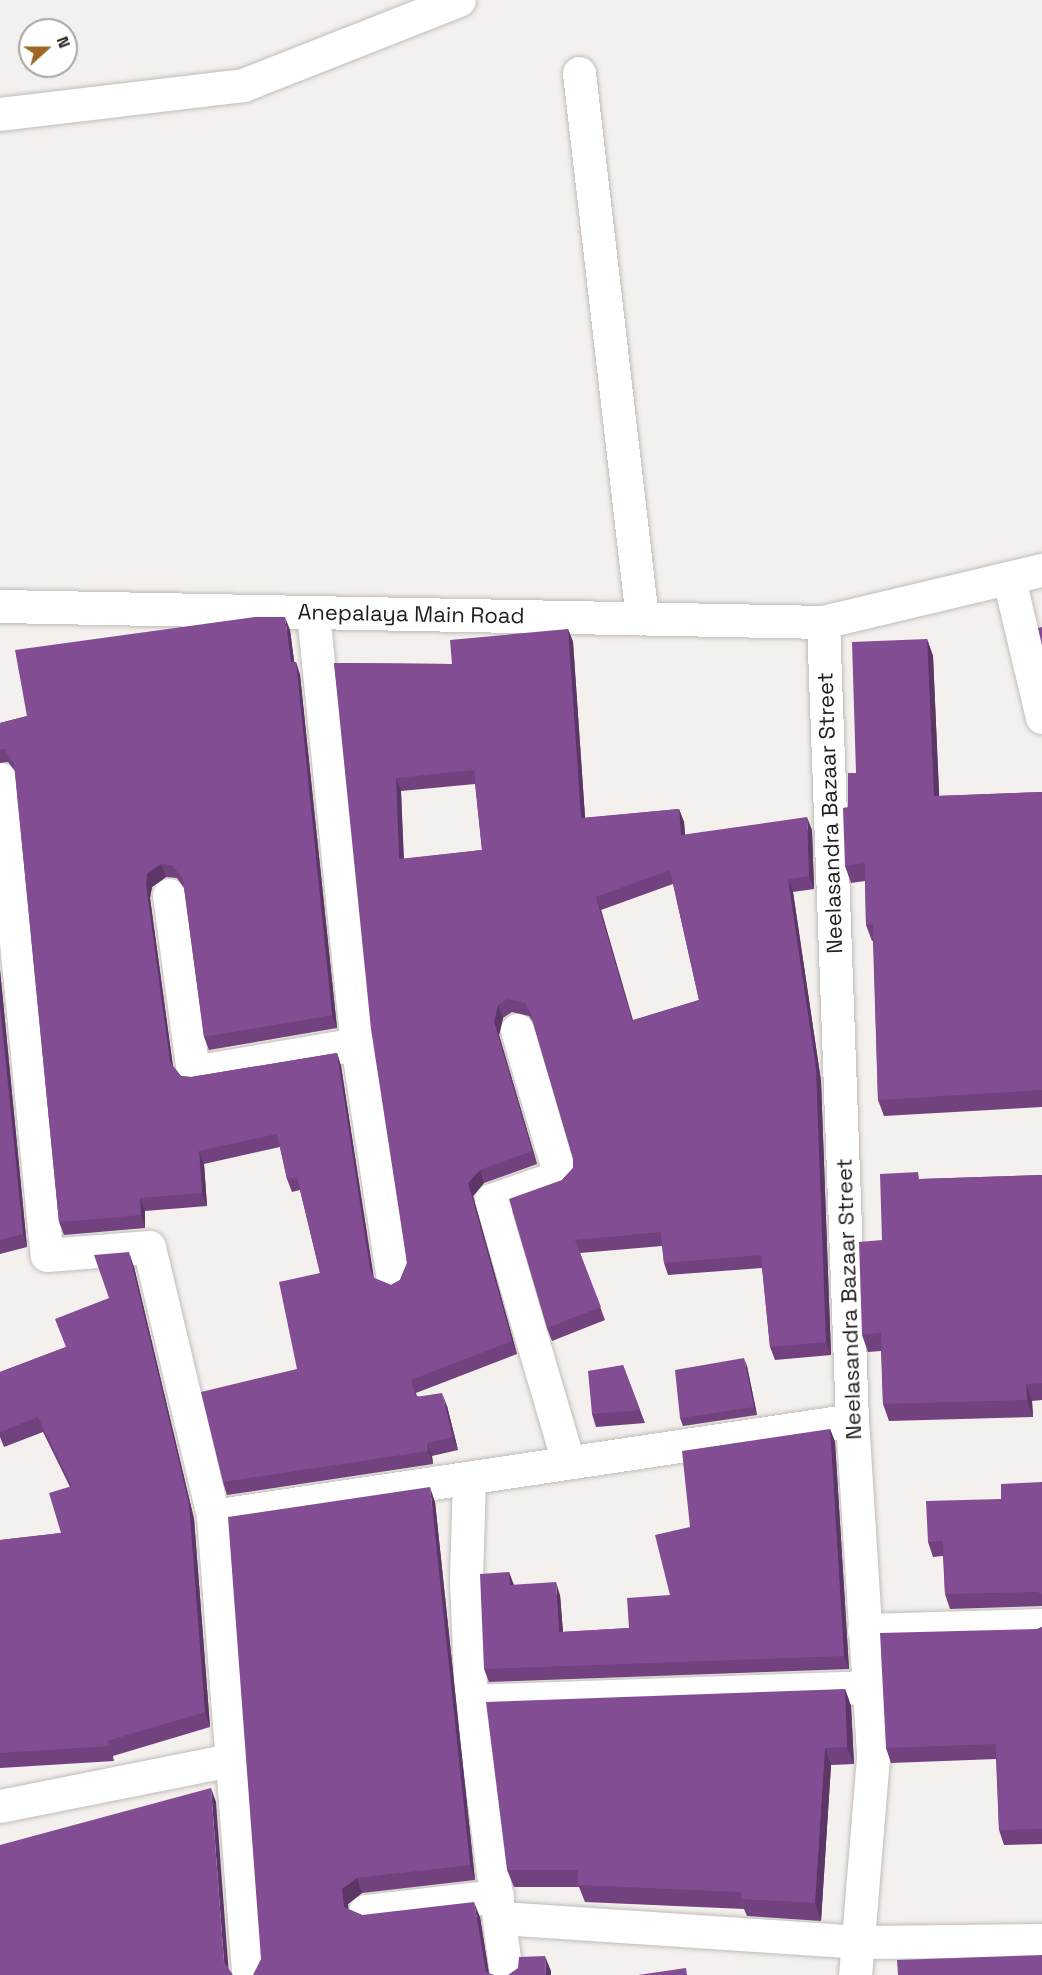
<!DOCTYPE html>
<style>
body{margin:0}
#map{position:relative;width:1042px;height:1975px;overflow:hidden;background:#f4f0ed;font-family:"Space Grotesk",sans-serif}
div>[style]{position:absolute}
.roads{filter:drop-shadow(0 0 2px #c0bdb9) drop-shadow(0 0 2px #c0bdb9)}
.minor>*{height:33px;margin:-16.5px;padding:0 16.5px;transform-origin:16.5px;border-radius:16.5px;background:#fff}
.wall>*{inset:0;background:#71427e}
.shaded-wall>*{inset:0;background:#5c3667}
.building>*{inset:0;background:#834d93}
span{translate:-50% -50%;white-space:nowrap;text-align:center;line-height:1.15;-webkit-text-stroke:6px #fff;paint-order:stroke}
.street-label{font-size:22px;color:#201e1d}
.north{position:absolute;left:18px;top:18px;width:60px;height:60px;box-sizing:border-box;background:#fff;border:2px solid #a6a5a5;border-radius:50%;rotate:69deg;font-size:16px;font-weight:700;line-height:24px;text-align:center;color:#201e1d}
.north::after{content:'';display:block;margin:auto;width:21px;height:27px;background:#9e6623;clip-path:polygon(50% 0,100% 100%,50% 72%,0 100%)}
</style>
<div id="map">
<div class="roads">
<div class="minor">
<i style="left:579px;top:73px;width:549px;rotate:83.41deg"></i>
<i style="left:0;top:114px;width:245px;rotate:-6.8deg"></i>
<i style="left:243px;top:85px;width:232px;rotate:-21.5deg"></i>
<i style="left:1009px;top:579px;width:142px;rotate:76.6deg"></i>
<i style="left:0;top:606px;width:823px;rotate:1.11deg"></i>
<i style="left:823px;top:622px;width:225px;rotate:-13.4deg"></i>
<i style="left:313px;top:613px;width:433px;rotate:84.2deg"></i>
<i style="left:357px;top:1044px;width:238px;rotate:81.3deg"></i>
<i style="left:823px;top:622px;width:799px;rotate:87.92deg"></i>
<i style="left:852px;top:1420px;width:338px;rotate:86.4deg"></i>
<i style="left:873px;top:1757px;width:219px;rotate:94.7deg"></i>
<i style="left:0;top:779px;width:478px;rotate:84.4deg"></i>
<i style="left:47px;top:1255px;width:102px;rotate:-4.5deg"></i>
<i style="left:149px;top:1247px;width:277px;rotate:76.6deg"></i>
<i style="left:213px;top:1516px;width:460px;rotate:85.6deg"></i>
<i style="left:169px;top:895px;width:179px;rotate:82.3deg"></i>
<i style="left:193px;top:1072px;width:166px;rotate:-9.7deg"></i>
<i style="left:517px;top:1030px;width:152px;rotate:73.6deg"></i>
<i style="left:560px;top:1176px;width:73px;rotate:160.8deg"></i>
<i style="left:491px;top:1200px;width:273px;rotate:73.6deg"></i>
<i style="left:469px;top:1478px;width:101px;rotate:91.7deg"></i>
<i style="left:466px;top:1579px;width:122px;rotate:87.7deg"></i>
<i style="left:471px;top:1701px;width:276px;rotate:82.7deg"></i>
<i style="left:213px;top:1516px;width:646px;rotate:-8.54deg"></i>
<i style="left:864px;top:1630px;width:178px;rotate:-1.6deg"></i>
<i style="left:471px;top:1701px;width:397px;rotate:-2deg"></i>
<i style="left:0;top:1806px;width:236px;rotate:-11.3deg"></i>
<i style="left:365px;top:1911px;width:133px;rotate:-6.5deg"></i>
<i style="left:501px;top:1918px;width:361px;rotate:3.8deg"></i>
<i style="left:861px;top:1942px;width:181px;rotate:-0.6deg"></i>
</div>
</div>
<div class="wall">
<i style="clip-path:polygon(evenodd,568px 629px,573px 642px,585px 818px,679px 809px,684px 822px,685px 835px,812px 830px,814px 889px,793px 892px,821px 1081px,831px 1355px,775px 1360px,770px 1347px,762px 1268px,668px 1275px,664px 1263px,662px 1246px,580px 1253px,605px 1320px,552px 1341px,547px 1328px,562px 1180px,573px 1168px,573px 1158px,533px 1022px,529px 1016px,512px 1012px,503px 1018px,499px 1035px,537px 1164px,484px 1183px,473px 1196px,517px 1354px,416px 1393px,417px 1396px,447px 1406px,458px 1450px,432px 1456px,433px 1464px,227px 1495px,223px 1482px,297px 1369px,320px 1273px,300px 1190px,292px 1192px,287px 1179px,280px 1147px,204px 1164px,207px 1206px,145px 1211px,145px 1228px,64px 1235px,59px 1222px,15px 771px,8px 762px,0 763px,0 723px,27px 716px,290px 630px,294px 662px,296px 662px,300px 675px,337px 1028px,209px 1050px,204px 1037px,184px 888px,177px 878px,166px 877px,152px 887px,150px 898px,173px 1066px,181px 1076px,191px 1077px,337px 1053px,341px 1066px,374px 1278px,391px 1285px,400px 1280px,407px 1263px,334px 663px,452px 664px,568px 629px,475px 784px,482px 850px,404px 859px,401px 791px,475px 784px,568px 629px,673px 884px,699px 1000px,633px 1020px,601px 910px,673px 884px)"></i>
<i style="clip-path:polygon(927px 639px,933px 656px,939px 796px,1042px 792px,1042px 1107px,884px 1116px,878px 1100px,873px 941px,872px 941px,866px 925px,865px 881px,851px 883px,845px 866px,848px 807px,856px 773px)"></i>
<i style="clip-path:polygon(0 970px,27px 1247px,0 1254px)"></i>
<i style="clip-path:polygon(1042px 1175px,1042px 1400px,1032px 1401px,1033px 1417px,889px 1421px,883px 1404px,881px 1351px,868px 1352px,862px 1335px,882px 1240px,921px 1179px)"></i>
<i style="clip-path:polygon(134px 1267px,194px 1519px,210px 1727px,113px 1756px,114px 1761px,0 1768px,0 1540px,61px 1533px,70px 1487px,43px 1432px,4px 1447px,0 1437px,0 1372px,66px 1347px,109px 1298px)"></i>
<i style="clip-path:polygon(623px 1365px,645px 1423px,596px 1427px,592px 1414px)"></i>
<i style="clip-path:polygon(747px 1366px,757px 1415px,683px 1426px,680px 1418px)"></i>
<i style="clip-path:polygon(830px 1429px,835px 1442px,849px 1669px,489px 1682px,484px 1669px,509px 1572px,513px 1585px,560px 1595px,563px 1632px,629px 1628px,670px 1595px,690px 1527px)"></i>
<i style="clip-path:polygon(1042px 1482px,1042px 1606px,950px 1609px,945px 1594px,943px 1556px,933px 1557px,928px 1542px,1001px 1499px)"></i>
<i style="clip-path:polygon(435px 1502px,475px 1880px,362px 1893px,348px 1904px,348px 1909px,362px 1915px,480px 1917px,489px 1973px,261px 1959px)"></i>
<i style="clip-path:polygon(1042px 1627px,1042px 1844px,1004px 1845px,999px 1830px,996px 1759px,891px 1763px,886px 1748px,1037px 1629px)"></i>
<i style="clip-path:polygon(845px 1689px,851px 1706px,854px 1764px,831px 1765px,821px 1921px,747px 1916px,744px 1909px,585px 1902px,579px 1887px,514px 1887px,507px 1870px)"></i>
</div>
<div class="shaded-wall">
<i style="clip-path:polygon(285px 617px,290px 630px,296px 675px,291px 662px)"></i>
<i style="clip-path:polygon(568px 629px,573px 642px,586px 831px,581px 818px)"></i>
<i style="clip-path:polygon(927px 639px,933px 656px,940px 813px,934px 796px)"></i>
<i style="clip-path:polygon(296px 662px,300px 675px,337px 1028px,332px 1015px)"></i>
<i style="clip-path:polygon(396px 778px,401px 791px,404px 872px,399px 859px)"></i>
<i style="clip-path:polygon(679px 809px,684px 822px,686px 848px,681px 835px)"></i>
<i style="clip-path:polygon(807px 817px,812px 830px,814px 889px,809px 876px)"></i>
<i style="clip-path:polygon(161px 864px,166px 877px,152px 887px,150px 898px,174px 1075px,170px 1062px,146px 885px,147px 874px)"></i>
<i style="clip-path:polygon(788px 879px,793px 892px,821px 1081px,831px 1355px,826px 1342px)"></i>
<i style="clip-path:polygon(596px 897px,601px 910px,636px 1034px,632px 1021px)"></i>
<i style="clip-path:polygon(0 970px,27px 1247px,23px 1234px,0 1005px)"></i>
<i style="clip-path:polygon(498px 1005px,503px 1018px,499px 1035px,537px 1164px,532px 1151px,494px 1022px)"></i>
<i style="clip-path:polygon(337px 1053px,341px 1066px,374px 1282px,370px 1269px)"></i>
<i style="clip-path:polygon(199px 1151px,204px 1164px,207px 1206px,202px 1193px)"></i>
<i style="clip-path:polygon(480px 1170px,484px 1183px,473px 1196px,517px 1354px,512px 1341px,468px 1183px)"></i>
<i style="clip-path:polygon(140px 1198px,145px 1211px,145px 1228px,141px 1215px)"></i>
<i style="clip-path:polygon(129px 1252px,134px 1267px,194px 1519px,210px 1727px,205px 1712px)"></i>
<i style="clip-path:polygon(744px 1358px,747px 1366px,757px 1415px,754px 1407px)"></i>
<i style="clip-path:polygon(1026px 1384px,1032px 1401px,1033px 1417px,1027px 1400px)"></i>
<i style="clip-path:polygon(442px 1393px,447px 1406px,458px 1450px,453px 1437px)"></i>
<i style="clip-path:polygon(830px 1429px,835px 1442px,849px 1669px,844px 1656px)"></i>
<i style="clip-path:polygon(427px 1443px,432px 1456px,433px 1464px,428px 1451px)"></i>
<i style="clip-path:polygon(430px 1487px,435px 1502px,475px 1880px,470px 1865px)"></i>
<i style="clip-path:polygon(509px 1572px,514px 1585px,510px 1585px)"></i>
<i style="clip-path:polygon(556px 1582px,560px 1595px,564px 1645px,559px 1632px)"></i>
<i style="clip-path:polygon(845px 1689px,851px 1706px,854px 1764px,847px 1747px)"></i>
<i style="clip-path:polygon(825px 1748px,831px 1765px,821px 1921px,815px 1903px)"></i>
<i style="clip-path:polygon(211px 1788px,216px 1802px,229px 1975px,224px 1962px)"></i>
<i style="clip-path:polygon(357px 1878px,362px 1893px,348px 1904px,350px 1922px,344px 1907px,342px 1889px)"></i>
<i style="clip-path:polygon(474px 1902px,480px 1917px,489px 1975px,486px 1972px)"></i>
<i style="clip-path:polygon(545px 1956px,551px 1971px,551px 1975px,546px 1975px)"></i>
</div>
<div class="building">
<i style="clip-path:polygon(evenodd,255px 617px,285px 617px,291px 662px,296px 662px,332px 1015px,204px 1037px,183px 879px,172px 865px,161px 864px,147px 874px,146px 885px,170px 1062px,181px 1076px,191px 1077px,337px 1053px,370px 1269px,374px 1278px,391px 1285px,400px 1280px,407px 1263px,371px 1029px,334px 663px,452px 664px,450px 640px,568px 629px,581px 818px,679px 809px,681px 835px,807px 817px,809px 876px,788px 879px,816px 1068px,826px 1342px,770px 1347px,761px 1255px,664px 1263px,661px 1232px,575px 1240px,601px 1307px,547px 1328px,509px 1199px,562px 1180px,573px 1168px,573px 1158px,530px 1012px,525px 1003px,508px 999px,498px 1005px,494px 1022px,532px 1151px,480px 1170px,468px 1183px,512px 1341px,411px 1380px,416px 1397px,442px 1393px,453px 1437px,427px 1443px,428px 1451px,223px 1482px,201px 1392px,297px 1369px,279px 1282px,320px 1273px,297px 1177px,287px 1179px,277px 1134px,199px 1151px,202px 1193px,140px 1198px,141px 1215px,59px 1222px,14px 764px,4px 749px,0 749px,0 723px,27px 716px,15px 650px,255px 617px,474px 770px,482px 850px,399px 859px,396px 778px,474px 770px,255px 617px,670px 870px,699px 1000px,632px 1021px,596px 897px,670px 870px)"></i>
<i style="clip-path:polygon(1042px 627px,1042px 645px,1038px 628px)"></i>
<i style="clip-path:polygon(927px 639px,934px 796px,1042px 792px,1042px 1090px,878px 1100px,873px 924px,866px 925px,865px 863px,845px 866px,843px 808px,848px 807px,848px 773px,856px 773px,852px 642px)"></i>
<i style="clip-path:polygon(0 1005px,23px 1234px,0 1240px)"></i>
<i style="clip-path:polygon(918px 1172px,919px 1179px,1042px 1175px,1042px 1383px,1026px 1384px,1027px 1400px,883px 1404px,881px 1333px,862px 1335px,859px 1242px,882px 1240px,880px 1174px)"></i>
<i style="clip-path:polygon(129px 1252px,189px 1504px,205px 1712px,107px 1741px,109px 1746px,0 1753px,0 1540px,61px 1533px,49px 1493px,72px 1486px,38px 1417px,0 1432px,0 1372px,66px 1347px,55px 1319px,109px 1298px,94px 1255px)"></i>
<i style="clip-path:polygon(744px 1358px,754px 1407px,680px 1418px,675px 1370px)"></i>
<i style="clip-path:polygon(623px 1365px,640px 1410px,592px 1414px,588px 1371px)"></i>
<i style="clip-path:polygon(830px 1429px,844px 1656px,484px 1669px,480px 1574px,509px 1572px,510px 1585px,556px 1582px,559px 1632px,629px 1628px,627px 1598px,670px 1595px,655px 1535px,690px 1527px,682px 1451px)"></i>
<i style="clip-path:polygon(1042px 1482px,1042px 1594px,1037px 1592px,945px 1594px,943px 1541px,928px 1542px,926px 1501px,1001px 1499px,1001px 1484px)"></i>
<i style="clip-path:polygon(430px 1487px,470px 1865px,357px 1878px,342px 1889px,344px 1907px,362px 1915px,474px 1902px,486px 1972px,494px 1975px,253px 1975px,261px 1959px,228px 1517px)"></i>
<i style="clip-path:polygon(1042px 1627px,1042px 1829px,999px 1830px,996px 1744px,886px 1748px,880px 1633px,1037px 1629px)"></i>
<i style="clip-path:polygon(845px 1689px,847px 1747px,825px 1748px,815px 1903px,741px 1899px,741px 1892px,578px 1885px,578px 1870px,507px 1870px,486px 1702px)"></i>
<i style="clip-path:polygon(211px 1788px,224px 1962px,233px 1975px,0 1975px,0 1845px)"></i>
<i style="clip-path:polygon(1042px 1955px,1042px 1975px,898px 1975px,897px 1960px)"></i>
<i style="clip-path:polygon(545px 1956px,546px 1975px,508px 1975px,518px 1968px,519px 1957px)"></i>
<i style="clip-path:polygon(686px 1968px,687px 1975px,638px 1975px)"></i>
</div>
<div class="street-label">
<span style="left:411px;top:614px;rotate:1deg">Anepalaya Main Road</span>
<span style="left:830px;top:813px;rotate:-92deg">Neelasandra Bazaar Street</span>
<span style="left:849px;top:1299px;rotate:-92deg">Neelasandra Bazaar Street</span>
</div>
<div class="north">N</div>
</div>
